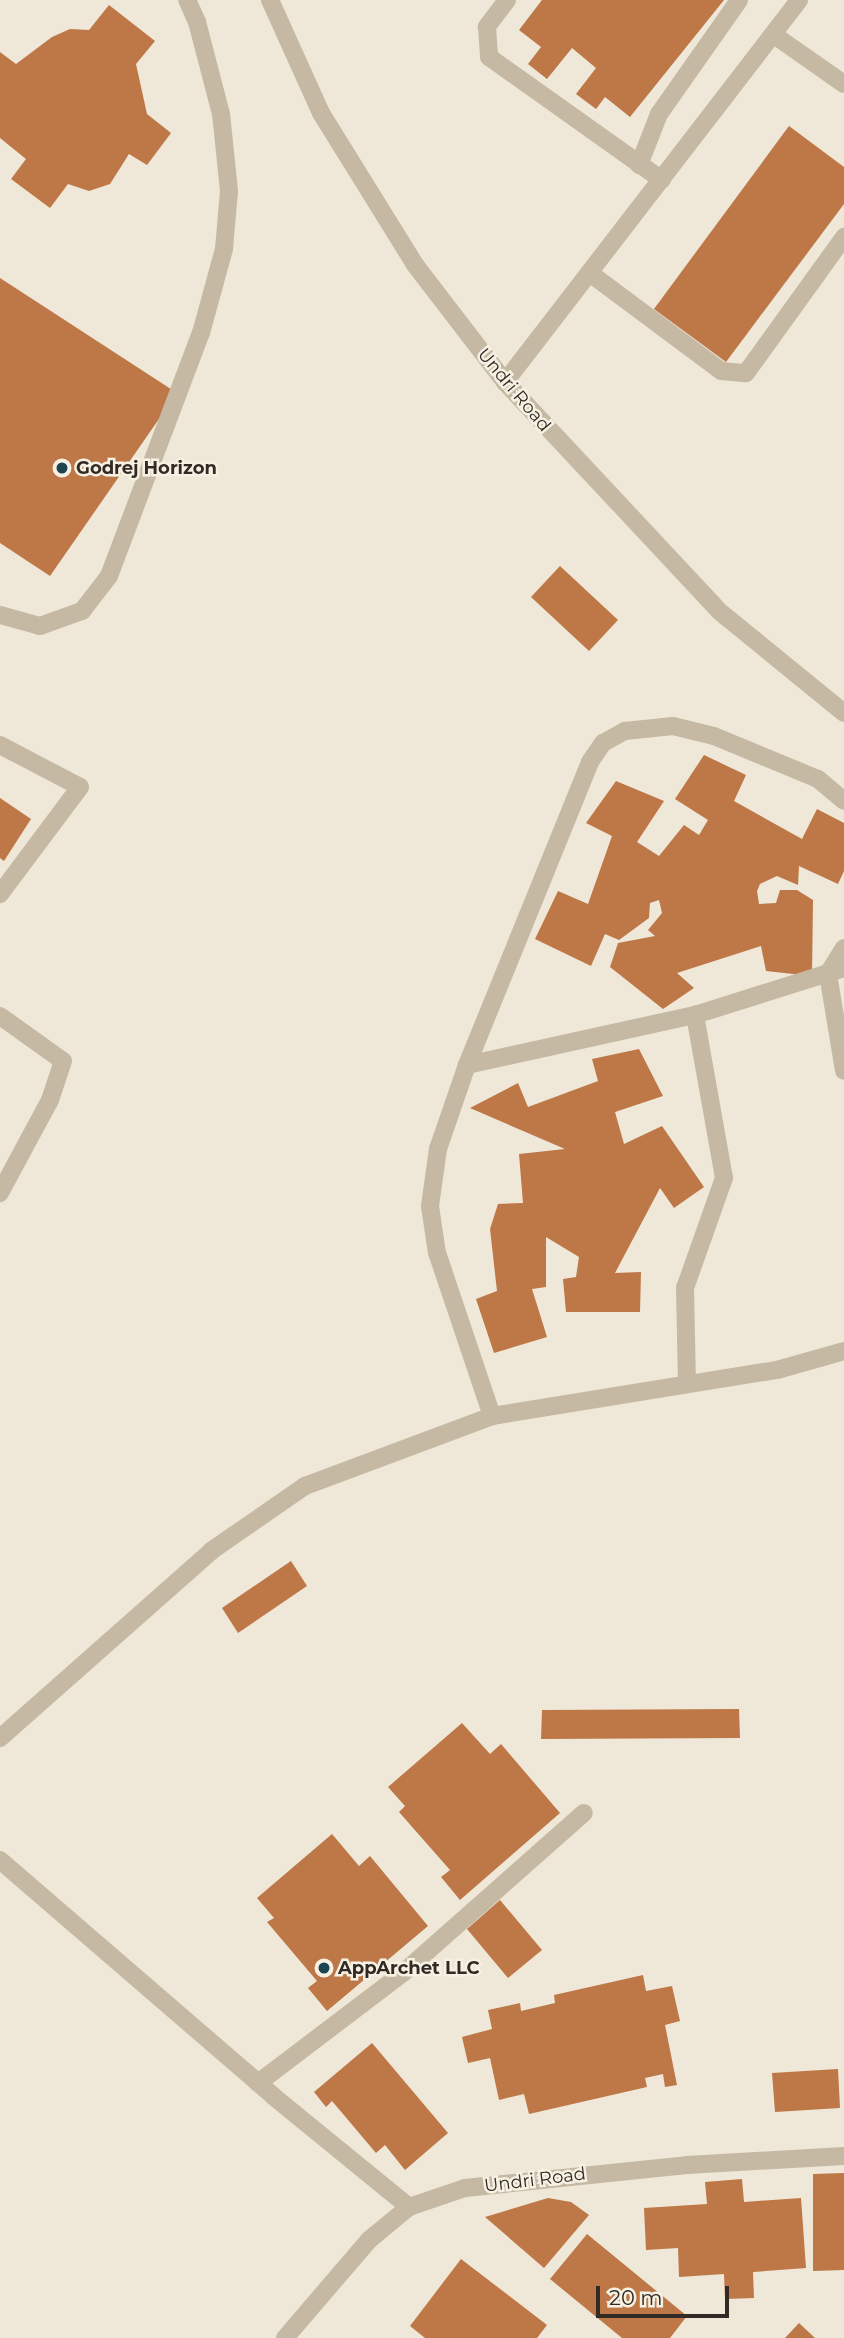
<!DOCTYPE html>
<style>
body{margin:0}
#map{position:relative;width:844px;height:2338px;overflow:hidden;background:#efe7d7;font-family:Montserrat,sans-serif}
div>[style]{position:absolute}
.building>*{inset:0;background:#be7746}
.minor>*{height:18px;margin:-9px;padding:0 9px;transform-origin:9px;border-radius:9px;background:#c5b9a4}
.dots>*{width:19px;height:19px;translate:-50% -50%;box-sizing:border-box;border:4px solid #f7f1e3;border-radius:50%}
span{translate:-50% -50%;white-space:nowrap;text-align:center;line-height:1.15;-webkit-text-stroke:5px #f7f1e3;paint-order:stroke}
.street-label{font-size:18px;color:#322b25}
.poi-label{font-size:18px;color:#322b25;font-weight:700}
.left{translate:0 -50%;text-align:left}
.scale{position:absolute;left:596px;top:2286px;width:133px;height:32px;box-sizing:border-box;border:4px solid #322b25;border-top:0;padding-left:9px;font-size:21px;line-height:24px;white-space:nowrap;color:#322b25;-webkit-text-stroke:5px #f7f1e3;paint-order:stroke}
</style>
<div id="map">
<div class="building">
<i style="clip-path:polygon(542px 0,724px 0,630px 117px,605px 97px,596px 109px,576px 94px,596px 68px,572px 48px,547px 79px,528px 64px,541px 47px,519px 30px)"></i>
<i style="clip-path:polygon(109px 5px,155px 41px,136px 64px,147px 114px,171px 133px,147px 165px,129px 154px,110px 184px,89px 191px,68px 184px,50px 208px,11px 179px,26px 159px,0 138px,0 52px,16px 64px,52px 37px,70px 29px,89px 30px)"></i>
<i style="clip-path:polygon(789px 126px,844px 167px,844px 204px,726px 362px,654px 309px)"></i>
<i style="clip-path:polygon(0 278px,177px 393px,50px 576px,0 543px)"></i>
<i style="clip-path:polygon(560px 566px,618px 620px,589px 651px,531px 597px)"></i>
<i style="clip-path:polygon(704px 755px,746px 775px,734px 801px,802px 839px,817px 809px,844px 823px,844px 871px,838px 884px,799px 866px,798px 885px,777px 876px,760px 884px,757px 891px,759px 904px,776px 903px,780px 890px,797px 890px,813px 900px,812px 976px,766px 971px,761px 946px,677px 973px,694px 988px,663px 1009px,610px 967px,618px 943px,655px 936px,648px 930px,662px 913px,659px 900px,650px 903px,649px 918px,619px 940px,605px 934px,591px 966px,535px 939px,558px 891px,588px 904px,612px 836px,586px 823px,616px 781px,664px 801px,637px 842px,659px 856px,684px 825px,699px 835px,708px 820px,675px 799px)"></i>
<i style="clip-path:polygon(0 798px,31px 819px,4px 861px,0 858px)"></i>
<i style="clip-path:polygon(639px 1049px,663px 1096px,615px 1112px,624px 1144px,662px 1126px,704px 1187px,674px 1208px,660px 1188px,615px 1273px,641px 1272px,640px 1312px,566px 1312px,563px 1279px,576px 1277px,579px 1257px,546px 1237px,546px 1287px,532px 1289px,547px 1337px,494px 1353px,476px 1299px,497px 1291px,490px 1229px,498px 1204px,523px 1203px,519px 1154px,565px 1149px,470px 1108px,518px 1083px,528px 1107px,598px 1081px,592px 1059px)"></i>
<i style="clip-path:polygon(291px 1561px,307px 1586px,238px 1633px,222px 1608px)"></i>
<i style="clip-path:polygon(739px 1709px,740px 1738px,541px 1739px,542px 1710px)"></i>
<i style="clip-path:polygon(462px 1723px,490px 1754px,501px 1744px,560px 1813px,460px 1900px,441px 1877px,450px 1870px,399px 1812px,405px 1806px,388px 1787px)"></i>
<i style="clip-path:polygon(332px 1834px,359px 1866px,370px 1856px,428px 1926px,327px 2011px,308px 1988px,317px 1981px,267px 1922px,274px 1918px,257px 1898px)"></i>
<i style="clip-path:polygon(500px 1900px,542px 1950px,508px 1978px,467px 1929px)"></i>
<i style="clip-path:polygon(643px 1975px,646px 1991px,672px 1986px,680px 2021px,665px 2025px,677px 2085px,665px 2087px,663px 2074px,645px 2078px,647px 2087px,529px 2114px,524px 2094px,499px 2100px,490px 2058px,468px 2063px,462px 2037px,492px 2029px,488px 2010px,520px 2003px,521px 2011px,555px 2003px,554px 1995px)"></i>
<i style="clip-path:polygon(372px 2043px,448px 2133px,405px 2170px,385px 2145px,376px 2153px,332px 2101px,326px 2107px,314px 2092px)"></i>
<i style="clip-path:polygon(838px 2069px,840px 2108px,775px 2112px,772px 2073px)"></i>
<i style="clip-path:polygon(844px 2173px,844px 2270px,813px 2271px,813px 2174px)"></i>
<i style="clip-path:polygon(742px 2179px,744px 2202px,801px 2198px,806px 2268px,753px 2272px,754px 2298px,725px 2299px,724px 2274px,679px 2277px,678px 2248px,646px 2250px,644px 2208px,707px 2204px,705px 2182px)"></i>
<i style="clip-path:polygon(548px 2198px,571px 2202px,589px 2215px,544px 2268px,485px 2217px)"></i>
<i style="clip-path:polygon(587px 2234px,687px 2316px,670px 2338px,622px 2338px,550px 2279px)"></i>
<i style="clip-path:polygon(461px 2259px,547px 2325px,537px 2338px,425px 2338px,410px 2326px)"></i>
<i style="clip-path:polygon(799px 2323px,815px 2338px,785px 2338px)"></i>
</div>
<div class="minor">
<i style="left:270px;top:0;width:124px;rotate:65.7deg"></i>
<i style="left:321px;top:113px;width:180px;rotate:58.2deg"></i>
<i style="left:416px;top:266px;width:146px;rotate:52.5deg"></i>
<i style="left:505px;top:382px;width:313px;rotate:46.9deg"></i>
<i style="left:719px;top:611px;width:161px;rotate:39.2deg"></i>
<i style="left:507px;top:0;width:34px;rotate:127deg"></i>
<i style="left:487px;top:27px;width:30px;rotate:86deg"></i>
<i style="left:489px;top:57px;width:212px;rotate:35.4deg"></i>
<i style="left:774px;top:35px;width:85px;rotate:35deg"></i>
<i style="left:639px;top:165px;width:55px;rotate:-68.6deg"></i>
<i style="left:659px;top:114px;width:139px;rotate:-54.9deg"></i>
<i style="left:591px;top:274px;width:162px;rotate:36.7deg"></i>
<i style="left:721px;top:371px;width:25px;rotate:5deg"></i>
<i style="left:746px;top:373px;width:168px;rotate:-54.2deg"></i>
<i style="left:505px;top:382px;width:482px;rotate:-52.4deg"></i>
<i style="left:0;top:615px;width:41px;rotate:15.4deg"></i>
<i style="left:40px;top:626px;width:45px;rotate:-19.7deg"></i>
<i style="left:82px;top:611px;width:44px;rotate:-52.4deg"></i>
<i style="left:109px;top:576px;width:260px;rotate:-69.3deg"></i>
<i style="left:201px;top:333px;width:87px;rotate:-74.7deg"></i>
<i style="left:224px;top:249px;width:58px;rotate:-85.1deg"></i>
<i style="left:229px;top:191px;width:77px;rotate:-95.9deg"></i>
<i style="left:221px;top:114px;width:95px;rotate:-104.6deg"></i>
<i style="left:197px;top:22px;width:24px;rotate:-114deg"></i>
<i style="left:0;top:745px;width:90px;rotate:27.7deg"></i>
<i style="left:80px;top:787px;width:134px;rotate:126.8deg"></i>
<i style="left:844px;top:948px;width:31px;rotate:122deg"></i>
<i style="left:828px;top:974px;width:98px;rotate:80.6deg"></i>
<i style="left:0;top:1016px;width:77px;rotate:35.5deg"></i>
<i style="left:63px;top:1061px;width:41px;rotate:108.4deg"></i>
<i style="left:50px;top:1100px;width:106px;rotate:118.3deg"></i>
<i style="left:467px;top:1065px;width:233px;rotate:-12.4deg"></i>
<i style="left:695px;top:1015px;width:156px;rotate:-17.5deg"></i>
<i style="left:687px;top:1384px;width:96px;rotate:-91.2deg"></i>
<i style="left:685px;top:1288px;width:117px;rotate:-70.5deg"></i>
<i style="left:724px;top:1178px;width:166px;rotate:-100.1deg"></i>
<i style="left:492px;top:1416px;width:172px;rotate:-108.6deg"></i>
<i style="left:437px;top:1253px;width:48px;rotate:-98.5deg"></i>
<i style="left:430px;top:1206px;width:58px;rotate:-82deg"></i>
<i style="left:438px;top:1149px;width:89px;rotate:-71deg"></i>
<i style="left:467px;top:1065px;width:327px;rotate:-67.9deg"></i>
<i style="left:590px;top:762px;width:23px;rotate:-56deg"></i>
<i style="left:603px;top:743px;width:25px;rotate:-29deg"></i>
<i style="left:625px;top:731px;width:48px;rotate:-5.9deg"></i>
<i style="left:673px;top:726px;width:42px;rotate:13.7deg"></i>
<i style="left:714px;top:736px;width:113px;rotate:22.5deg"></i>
<i style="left:818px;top:779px;width:34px;rotate:40deg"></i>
<i style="left:0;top:1738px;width:282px;rotate:-41.5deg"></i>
<i style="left:211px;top:1551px;width:114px;rotate:-34.7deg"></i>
<i style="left:305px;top:1486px;width:200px;rotate:-20.5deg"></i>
<i style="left:492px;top:1416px;width:289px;rotate:-9.2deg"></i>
<i style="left:777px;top:1370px;width:70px;rotate:-15.8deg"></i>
<i style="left:0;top:1860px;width:361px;rotate:40.8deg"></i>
<i style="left:273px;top:2096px;width:176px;rotate:39.2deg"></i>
<i style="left:258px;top:2083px;width:183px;rotate:-37.2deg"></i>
<i style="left:404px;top:1972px;width:240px;rotate:-41.5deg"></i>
<i style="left:285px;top:2338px;width:129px;rotate:-49.4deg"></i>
<i style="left:369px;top:2240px;width:52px;rotate:-39.5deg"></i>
<i style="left:409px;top:2207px;width:59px;rotate:-18.7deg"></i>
<i style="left:465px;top:2188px;width:223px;rotate:-5.9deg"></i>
<i style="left:687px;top:2165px;width:157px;rotate:-3.3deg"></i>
</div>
<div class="dots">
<i style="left:62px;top:468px;background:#1e4450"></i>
<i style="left:324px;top:1968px;background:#1e4450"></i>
</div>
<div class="street-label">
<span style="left:514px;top:390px;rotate:50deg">Undri Road</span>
<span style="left:535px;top:2180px;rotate:-7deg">Undri Road</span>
</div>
<div class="poi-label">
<span class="left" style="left:76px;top:468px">Godrej Horizon</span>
<span class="left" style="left:338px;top:1968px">AppArchet LLC</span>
</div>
<div class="scale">20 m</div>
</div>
